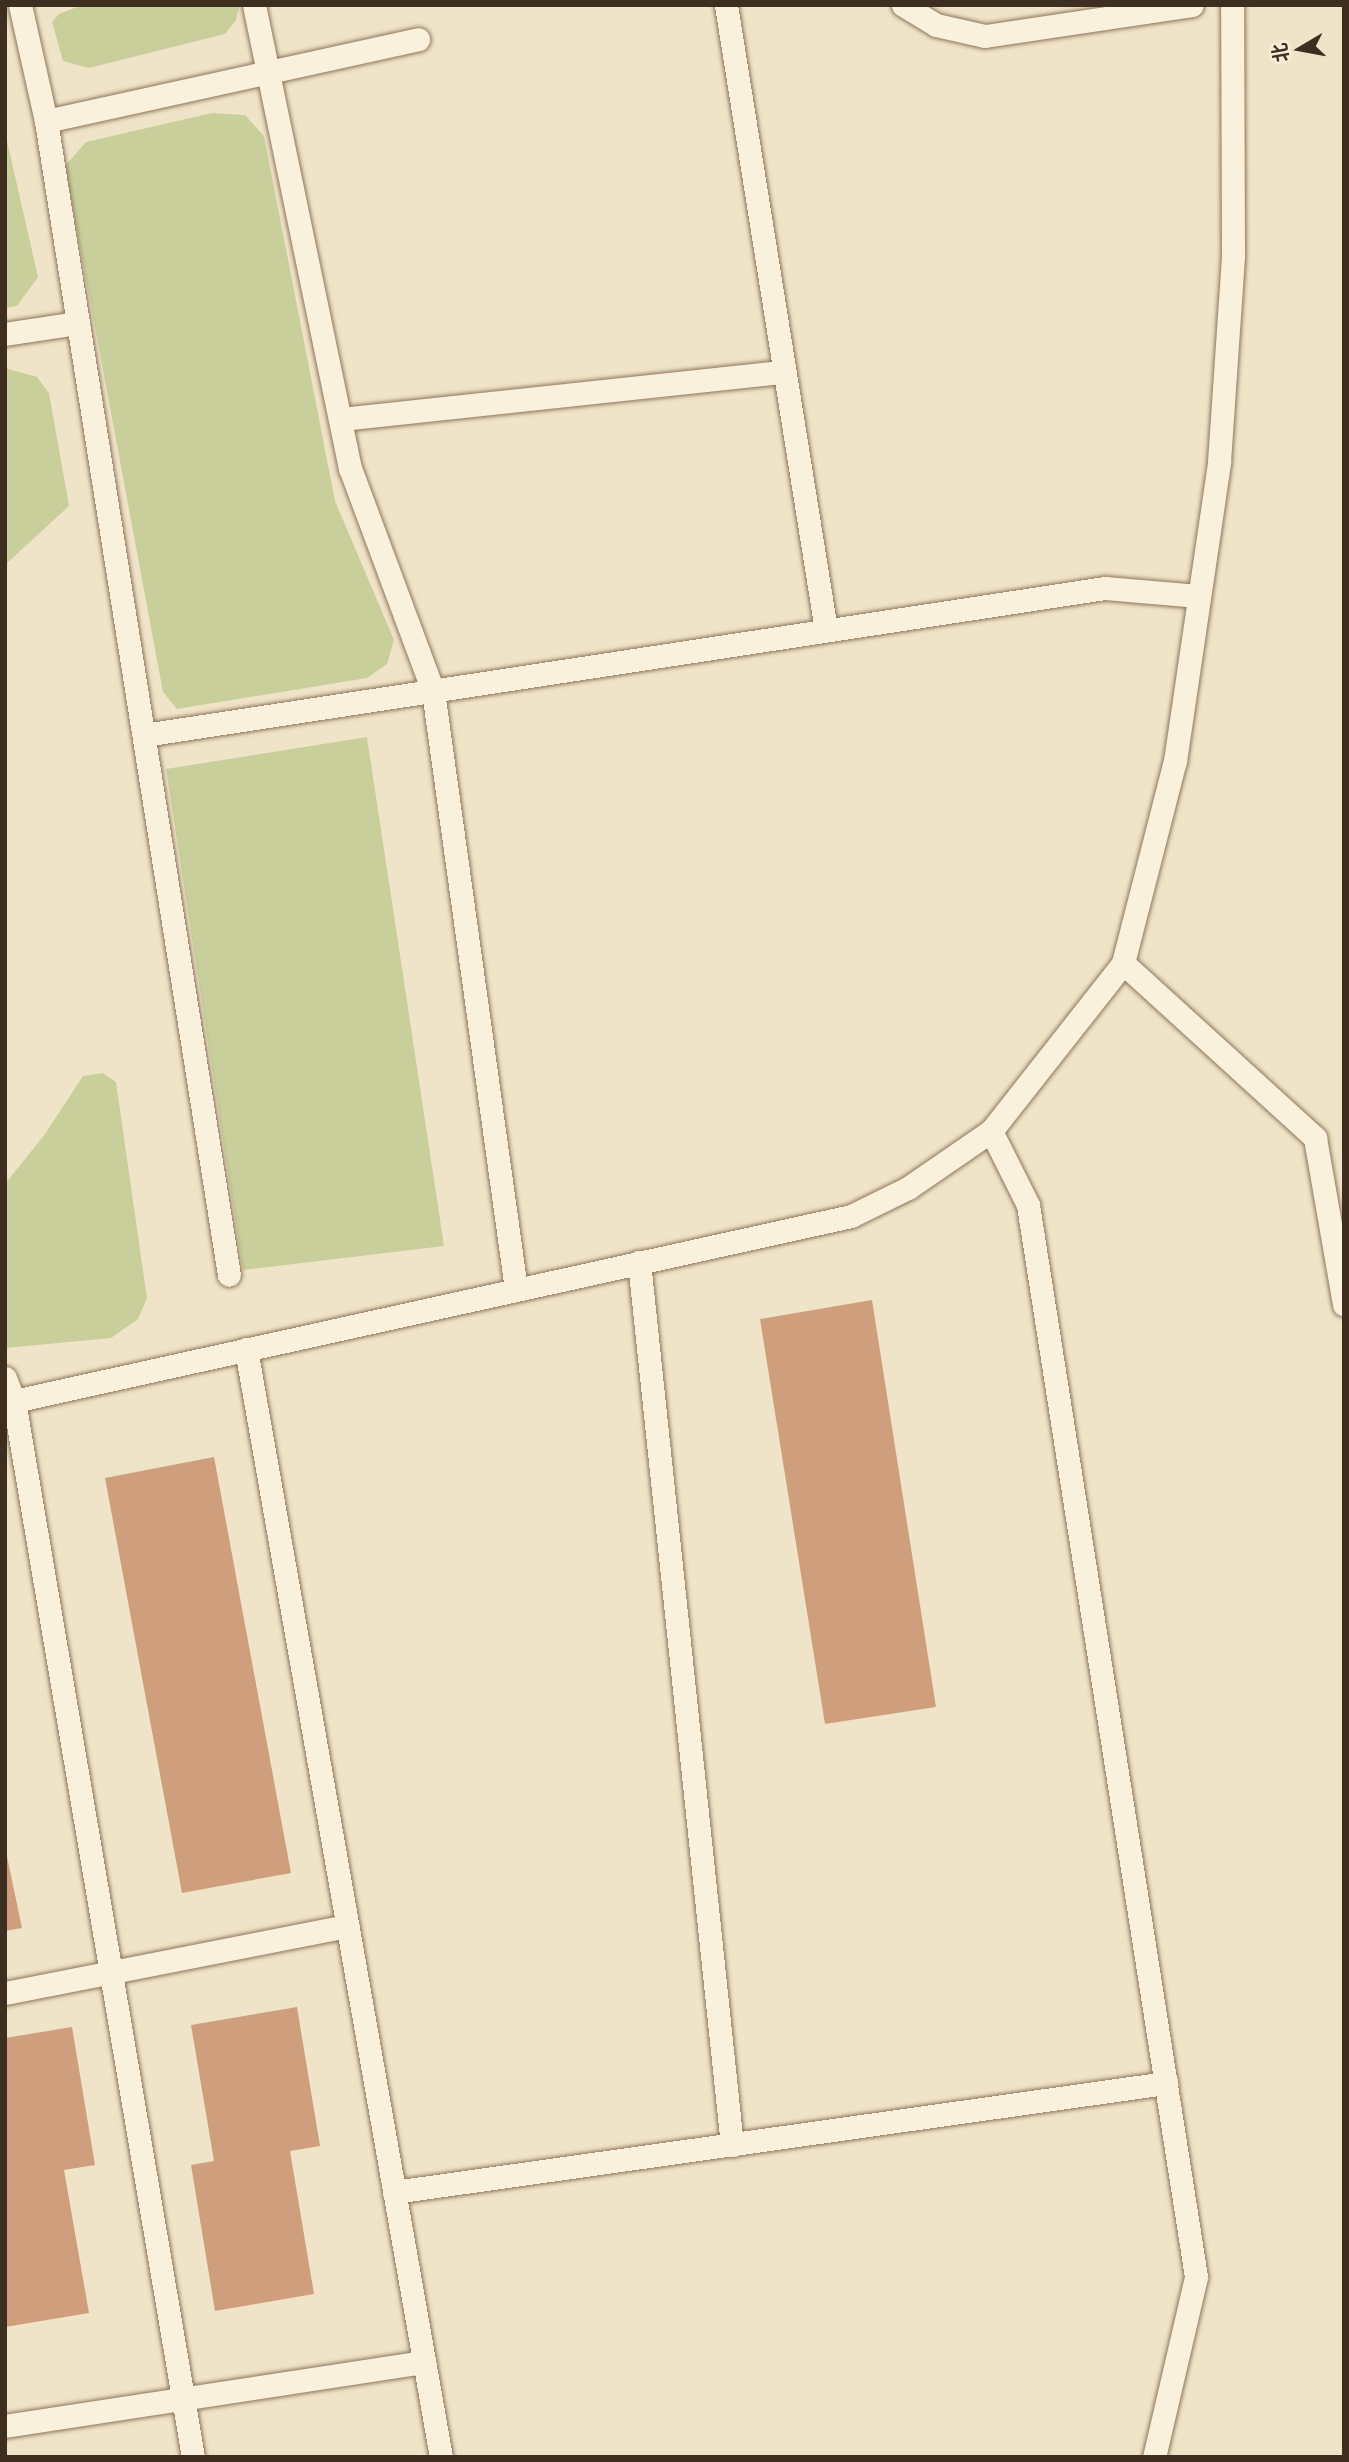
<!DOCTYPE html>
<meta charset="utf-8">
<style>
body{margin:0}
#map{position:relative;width:1349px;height:2462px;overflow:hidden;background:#f0e4c8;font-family:"Playfair Display","Noto Sans SC",serif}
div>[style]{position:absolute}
.green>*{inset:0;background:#c9cf9b}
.building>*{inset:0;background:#cf9f7d}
.roads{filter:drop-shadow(0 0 2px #8d765c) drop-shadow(0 0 2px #8d765c)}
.service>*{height:23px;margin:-11.5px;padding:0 11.5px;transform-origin:11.5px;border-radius:11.5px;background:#faf1dc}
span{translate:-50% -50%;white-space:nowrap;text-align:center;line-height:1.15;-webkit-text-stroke:6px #f7eed8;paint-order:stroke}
.frame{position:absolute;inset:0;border:7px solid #3d2e20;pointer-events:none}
.north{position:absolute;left:1265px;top:14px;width:70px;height:70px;-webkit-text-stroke:5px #f7eed8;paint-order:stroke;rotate:260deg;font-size:19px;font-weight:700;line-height:28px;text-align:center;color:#3d2e20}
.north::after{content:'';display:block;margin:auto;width:24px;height:32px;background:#3d2e20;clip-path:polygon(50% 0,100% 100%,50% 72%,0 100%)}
</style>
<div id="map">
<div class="green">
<i style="clip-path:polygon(82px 5px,239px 5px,239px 7px,236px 20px,225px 34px,89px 68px,63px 61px,52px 22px,59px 14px)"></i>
<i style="clip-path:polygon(212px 113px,245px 115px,264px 136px,335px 501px,394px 640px,387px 664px,367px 678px,177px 709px,163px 692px,65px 166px,86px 142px)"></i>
<i style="clip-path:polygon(5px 132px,38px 277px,17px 306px,5px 308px)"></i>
<i style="clip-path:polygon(5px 368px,37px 377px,49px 393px,69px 506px,6px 564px)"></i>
<i style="clip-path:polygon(367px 737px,444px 1246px,243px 1270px,166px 769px)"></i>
<i style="clip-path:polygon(103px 1073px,116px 1082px,147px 1298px,138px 1319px,111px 1338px,5px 1348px,5px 1184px,45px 1134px,83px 1076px)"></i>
</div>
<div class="building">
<i style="clip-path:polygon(872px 1300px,936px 1707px,825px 1724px,760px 1319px)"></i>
<i style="clip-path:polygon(214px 1457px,291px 1873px,182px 1893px,105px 1478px)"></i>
<i style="clip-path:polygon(5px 1847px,22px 1928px,5px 1931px)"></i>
<i style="clip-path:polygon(297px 2007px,320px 2146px,290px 2151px,314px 2294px,215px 2311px,191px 2165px,214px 2161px,191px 2025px)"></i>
<i style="clip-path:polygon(72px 2027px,95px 2165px,64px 2170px,89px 2313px,5px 2327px,5px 2038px)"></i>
</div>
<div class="roads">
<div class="service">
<i style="left:20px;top:5px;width:119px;rotate:77.4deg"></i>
<i style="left:46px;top:121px;width:1168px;rotate:80.99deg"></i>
<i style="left:254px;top:5px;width:473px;rotate:78.3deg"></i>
<i style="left:350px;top:468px;width:238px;rotate:69.6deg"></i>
<i style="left:433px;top:691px;width:604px;rotate:82.1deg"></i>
<i style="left:726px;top:5px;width:633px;rotate:80.91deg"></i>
<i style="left:903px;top:5px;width:39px;rotate:31deg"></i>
<i style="left:936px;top:25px;width:50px;rotate:12.7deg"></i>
<i style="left:985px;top:36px;width:209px;rotate:-8.5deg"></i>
<i style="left:46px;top:121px;width:381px;rotate:-12.4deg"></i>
<i style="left:5px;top:334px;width:74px;rotate:-8.6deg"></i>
<i style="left:341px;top:419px;width:445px;rotate:-6.1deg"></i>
<i style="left:144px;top:735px;width:972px;rotate:-8.7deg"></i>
<i style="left:1105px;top:588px;width:94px;rotate:4.9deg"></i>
<i style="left:1123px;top:963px;width:260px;rotate:42.3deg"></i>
<i style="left:1315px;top:1138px;width:169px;rotate:80.1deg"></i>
<i style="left:991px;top:1131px;width:83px;rotate:63.4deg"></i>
<i style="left:1028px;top:1205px;width:1085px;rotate:81.09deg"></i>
<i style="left:1196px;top:2277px;width:185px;rotate:103.1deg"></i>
<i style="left:639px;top:1262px;width:888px;rotate:83.99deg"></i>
<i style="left:246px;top:1349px;width:1125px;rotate:80.02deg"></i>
<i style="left:5px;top:1378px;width:25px;rotate:69deg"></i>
<i style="left:14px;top:1401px;width:1071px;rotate:80.38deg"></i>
<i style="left:14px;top:1401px;width:857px;rotate:-12.46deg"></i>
<i style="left:851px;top:1216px;width:64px;rotate:-26.2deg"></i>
<i style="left:908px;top:1188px;width:101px;rotate:-34.5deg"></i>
<i style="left:991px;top:1131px;width:214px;rotate:-51.8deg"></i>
<i style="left:1123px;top:963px;width:209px;rotate:-75.6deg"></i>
<i style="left:1175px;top:761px;width:302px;rotate:-81.6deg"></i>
<i style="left:1219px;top:462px;width:208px;rotate:-86.1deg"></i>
<i style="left:1233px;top:254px;width:249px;rotate:-90.2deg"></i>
<i style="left:5px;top:1993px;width:349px;rotate:-11.1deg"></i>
<i style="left:394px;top:2192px;width:780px;rotate:-8.04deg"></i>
<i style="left:5px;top:2426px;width:424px;rotate:-8.7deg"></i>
</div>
</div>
<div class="frame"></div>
<div class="north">北</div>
</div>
